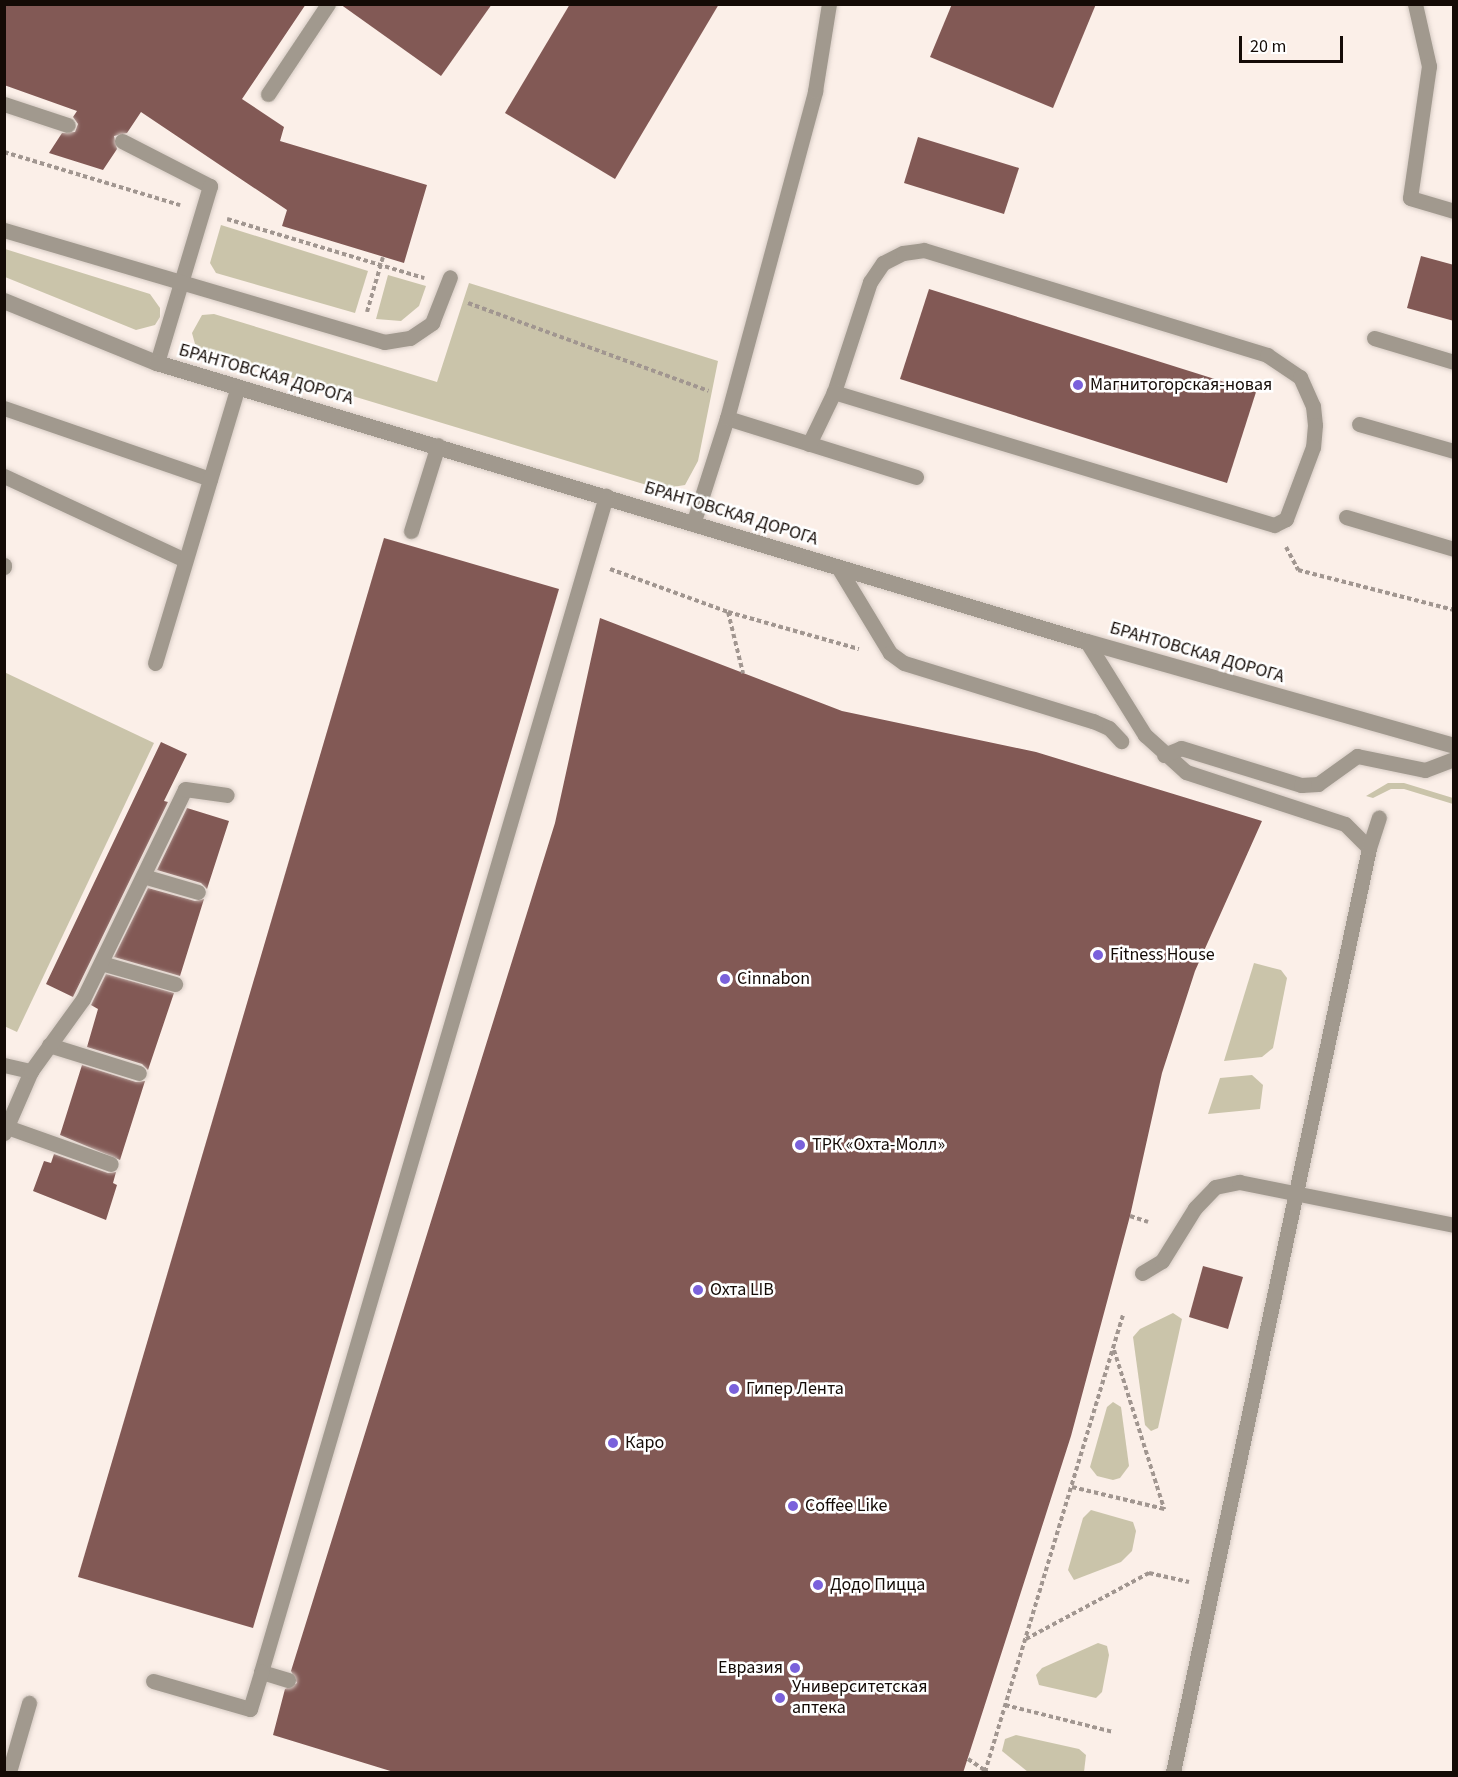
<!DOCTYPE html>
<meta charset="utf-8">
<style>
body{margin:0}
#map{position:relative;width:1458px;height:1777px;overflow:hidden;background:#fbefe8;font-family:"Source Sans 3",sans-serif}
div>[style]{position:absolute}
.green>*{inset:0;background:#cac4aa}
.building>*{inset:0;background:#825955}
.path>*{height:4px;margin-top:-2px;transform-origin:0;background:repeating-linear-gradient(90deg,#a19690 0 4.5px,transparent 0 7.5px)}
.roads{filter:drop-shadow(0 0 2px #d6cbc4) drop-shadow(0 0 2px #d6cbc4)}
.service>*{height:15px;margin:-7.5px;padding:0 7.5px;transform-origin:7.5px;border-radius:7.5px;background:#a1998e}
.minor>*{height:16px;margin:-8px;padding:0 8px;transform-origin:8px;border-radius:8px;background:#a1998e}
.dots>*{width:16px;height:16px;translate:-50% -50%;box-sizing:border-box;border:3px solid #fff;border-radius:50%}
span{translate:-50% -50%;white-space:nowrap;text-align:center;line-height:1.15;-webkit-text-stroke:5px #fff;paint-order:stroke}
.street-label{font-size:18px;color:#140b06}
.poi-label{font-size:18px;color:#140b06}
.left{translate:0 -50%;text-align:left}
.right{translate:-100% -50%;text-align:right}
.frame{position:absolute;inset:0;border:6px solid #140b06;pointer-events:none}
.scale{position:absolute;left:1239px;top:36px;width:104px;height:27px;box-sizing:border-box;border:3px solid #140b06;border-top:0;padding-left:8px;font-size:18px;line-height:21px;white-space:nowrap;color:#140b06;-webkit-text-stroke:4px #fff;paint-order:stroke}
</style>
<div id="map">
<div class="green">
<i style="clip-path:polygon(221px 225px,368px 271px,355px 313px,216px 273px,210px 263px)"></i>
<i style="clip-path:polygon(5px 249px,150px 294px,160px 308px,160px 317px,155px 325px,136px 330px,5px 277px)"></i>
<i style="clip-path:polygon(388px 275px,426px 286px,419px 306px,401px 321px,376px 319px)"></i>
<i style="clip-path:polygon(469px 283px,718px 361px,698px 461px,685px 485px,660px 489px,204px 351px,195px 344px,192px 333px,202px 315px,214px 314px,437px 382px)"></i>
<i style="clip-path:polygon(4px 672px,154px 743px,17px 1032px,4px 1026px)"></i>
<i style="clip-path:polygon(1388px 783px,1404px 783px,1453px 798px,1453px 804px,1404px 789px,1391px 789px,1373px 798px,1366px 796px)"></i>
<i style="clip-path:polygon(1254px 963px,1281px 970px,1287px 978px,1273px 1048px,1262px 1057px,1224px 1061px)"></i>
<i style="clip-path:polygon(1252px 1075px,1263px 1085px,1260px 1109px,1208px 1114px,1220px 1078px)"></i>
<i style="clip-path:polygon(1173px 1313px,1182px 1319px,1158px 1428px,1151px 1431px,1145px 1425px,1133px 1337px,1140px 1329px)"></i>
<i style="clip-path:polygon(1113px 1402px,1121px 1407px,1129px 1466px,1120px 1478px,1113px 1480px,1097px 1476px,1090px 1467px,1107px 1407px)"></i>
<i style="clip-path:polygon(1091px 1510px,1133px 1522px,1136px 1531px,1132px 1551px,1121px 1562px,1074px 1580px,1068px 1570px,1083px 1518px)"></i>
<i style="clip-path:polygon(1098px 1643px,1107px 1646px,1109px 1655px,1102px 1692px,1096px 1698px,1039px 1685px,1036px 1675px,1042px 1668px)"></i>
<i style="clip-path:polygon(1016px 1735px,1079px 1749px,1086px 1755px,1084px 1772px,1028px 1772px,1002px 1751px,1005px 1739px)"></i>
</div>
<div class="building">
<i style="clip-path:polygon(4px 4px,306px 4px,242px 99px,284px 127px,280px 141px,427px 185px,404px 263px,282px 226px,287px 210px,141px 112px,127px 133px,114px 136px,117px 149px,103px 170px,49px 153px,62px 133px,75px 132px,78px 124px,73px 117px,77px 111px,4px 85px)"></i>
<i style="clip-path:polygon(340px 4px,492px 4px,441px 76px)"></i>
<i style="clip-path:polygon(570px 4px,719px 4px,615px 179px,505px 113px)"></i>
<i style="clip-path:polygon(952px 4px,1096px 4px,1053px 108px,930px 57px)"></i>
<i style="clip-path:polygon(918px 137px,1019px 168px,1004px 214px,904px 183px)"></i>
<i style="clip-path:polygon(1421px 256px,1454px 265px,1454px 321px,1407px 308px)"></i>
<i style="clip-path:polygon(929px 289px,1256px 392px,1227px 483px,900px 379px)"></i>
<i style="clip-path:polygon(384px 538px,559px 589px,253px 1628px,78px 1577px)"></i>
<i style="clip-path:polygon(600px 618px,842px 711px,1036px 752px,1262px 821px,1195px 971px,1162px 1073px,1130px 1216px,1071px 1436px,963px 1773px,397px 1773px,273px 1735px,285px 1689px,297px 1683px,291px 1671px,555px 823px)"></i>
<i style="clip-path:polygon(161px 742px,187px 754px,164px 801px,168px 802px,73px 997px,46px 984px)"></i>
<i style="clip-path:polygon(187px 808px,229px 821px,207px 889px,201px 883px,157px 870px)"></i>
<i style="clip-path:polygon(148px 888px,195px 901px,204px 899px,180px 976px,114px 957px)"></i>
<i style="clip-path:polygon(106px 974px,174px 993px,148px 1070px,142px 1064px,87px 1047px,98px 1009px,91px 1005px)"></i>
<i style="clip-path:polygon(82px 1065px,136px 1082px,145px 1081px,120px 1160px,60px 1135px)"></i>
<i style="clip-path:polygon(54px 1154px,108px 1173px,116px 1172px,113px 1183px,117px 1185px,106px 1220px,33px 1191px,44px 1161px,51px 1163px)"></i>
<i style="clip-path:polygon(1203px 1266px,1243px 1277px,1228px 1329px,1189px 1317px)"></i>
</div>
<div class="path">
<i style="left:4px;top:152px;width:184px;rotate:16.8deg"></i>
<i style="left:227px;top:219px;width:206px;rotate:16.7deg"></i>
<i style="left:468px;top:303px;width:256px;rotate:20.1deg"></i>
<i style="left:367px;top:312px;width:57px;rotate:-73.8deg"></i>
<i style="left:1286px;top:547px;width:26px;rotate:62deg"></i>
<i style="left:1298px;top:570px;width:161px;rotate:14.4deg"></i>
<i style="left:610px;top:569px;width:126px;rotate:20deg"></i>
<i style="left:728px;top:612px;width:136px;rotate:15.8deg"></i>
<i style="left:728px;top:612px;width:63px;rotate:76.2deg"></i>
<i style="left:1130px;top:1216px;width:19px;rotate:18deg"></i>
<i style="left:1114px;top:1350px;width:167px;rotate:72.5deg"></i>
<i style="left:1072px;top:1487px;width:95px;rotate:13.4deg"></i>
<i style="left:1026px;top:1639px;width:140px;rotate:-28.2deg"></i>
<i style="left:1149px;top:1573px;width:41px;rotate:12.7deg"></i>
<i style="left:1005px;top:1705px;width:111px;rotate:14deg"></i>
<i style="left:968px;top:1759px;width:23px;rotate:34deg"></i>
<i style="left:985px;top:1772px;width:477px;rotate:-73.2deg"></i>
</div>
<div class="roads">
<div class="service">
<i style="left:1415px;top:4px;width:64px;rotate:77.3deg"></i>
<i style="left:1429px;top:66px;width:133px;rotate:98.2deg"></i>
<i style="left:1410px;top:198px;width:46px;rotate:16.5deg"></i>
<i style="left:268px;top:94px;width:108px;rotate:-56.3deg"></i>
<i style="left:4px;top:104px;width:67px;rotate:18.2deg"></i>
<i style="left:122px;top:141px;width:99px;rotate:27.1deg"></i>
<i style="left:210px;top:186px;width:185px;rotate:106.7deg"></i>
<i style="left:4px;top:230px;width:396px;rotate:16.4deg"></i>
<i style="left:384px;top:342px;width:26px;rotate:-9deg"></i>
<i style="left:410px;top:338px;width:27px;rotate:-34deg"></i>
<i style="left:432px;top:323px;width:49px;rotate:-68.6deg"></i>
<i style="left:1374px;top:338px;width:84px;rotate:16.7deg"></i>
<i style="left:4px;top:408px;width:218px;rotate:19deg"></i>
<i style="left:727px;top:418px;width:198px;rotate:17.3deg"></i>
<i style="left:1359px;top:424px;width:99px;rotate:15.9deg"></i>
<i style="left:809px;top:444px;width:58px;rotate:-64.3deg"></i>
<i style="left:834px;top:392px;width:116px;rotate:-71.9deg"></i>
<i style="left:870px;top:282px;width:23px;rotate:-56deg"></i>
<i style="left:883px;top:263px;width:22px;rotate:-27deg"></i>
<i style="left:903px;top:253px;width:21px;rotate:-8deg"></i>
<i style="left:924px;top:250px;width:359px;rotate:17deg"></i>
<i style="left:1267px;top:355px;width:40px;rotate:34deg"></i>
<i style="left:1300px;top:377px;width:32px;rotate:66deg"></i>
<i style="left:1313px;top:406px;width:19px;rotate:84deg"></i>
<i style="left:1315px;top:425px;width:22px;rotate:95deg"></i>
<i style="left:1313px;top:447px;width:77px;rotate:110.6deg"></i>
<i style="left:1286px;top:519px;width:13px;rotate:153deg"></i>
<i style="left:1274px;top:525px;width:460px;rotate:-163.2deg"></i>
<i style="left:4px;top:476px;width:200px;rotate:24.9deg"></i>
<i style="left:1346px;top:517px;width:113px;rotate:16.5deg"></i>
<i style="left:693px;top:524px;width:111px;rotate:-72.2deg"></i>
<i style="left:727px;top:418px;width:339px;rotate:-74.9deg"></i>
<i style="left:815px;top:91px;width:88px;rotate:-80.9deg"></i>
<i style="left:411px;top:531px;width:90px;rotate:-72.6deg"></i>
<i style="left:4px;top:565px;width:2px;rotate:90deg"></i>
<i style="left:838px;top:567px;width:100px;rotate:58.8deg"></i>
<i style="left:890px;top:653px;width:17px;rotate:36deg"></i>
<i style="left:904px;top:663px;width:198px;rotate:17.1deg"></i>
<i style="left:1093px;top:721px;width:17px;rotate:24deg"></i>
<i style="left:1109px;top:728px;width:18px;rotate:47deg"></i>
<i style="left:1087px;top:642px;width:110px;rotate:58.1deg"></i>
<i style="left:1145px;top:735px;width:55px;rotate:42.1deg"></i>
<i style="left:1186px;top:772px;width:167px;rotate:18.1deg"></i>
<i style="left:1345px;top:824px;width:34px;rotate:45deg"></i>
<i style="left:155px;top:663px;width:288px;rotate:-73.3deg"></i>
<i style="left:1164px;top:755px;width:18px;rotate:-22deg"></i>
<i style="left:1181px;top:748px;width:126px;rotate:17.1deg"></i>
<i style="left:1301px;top:785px;width:17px;rotate:-3deg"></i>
<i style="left:1318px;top:784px;width:48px;rotate:-35.7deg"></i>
<i style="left:1357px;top:756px;width:69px;rotate:11.6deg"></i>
<i style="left:1425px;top:770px;width:31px;rotate:-21deg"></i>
<i style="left:143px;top:876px;width:57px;rotate:16.2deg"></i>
<i style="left:101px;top:963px;width:77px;rotate:15.8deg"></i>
<i style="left:49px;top:1045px;width:94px;rotate:17.3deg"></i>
<i style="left:4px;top:1065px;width:28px;rotate:13deg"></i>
<i style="left:7px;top:1127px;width:110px;rotate:19.6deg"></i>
<i style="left:4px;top:1133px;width:68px;rotate:-66.5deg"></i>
<i style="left:31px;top:1071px;width:89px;rotate:-54.2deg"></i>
<i style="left:83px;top:999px;width:233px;rotate:-64.1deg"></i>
<i style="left:185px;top:789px;width:42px;rotate:8.1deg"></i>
<i style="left:1142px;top:1273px;width:23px;rotate:-31deg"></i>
<i style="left:1162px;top:1261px;width:62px;rotate:-58.1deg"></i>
<i style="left:1195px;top:1208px;width:29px;rotate:-46deg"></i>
<i style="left:1215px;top:1187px;width:25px;rotate:-12deg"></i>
<i style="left:1239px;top:1182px;width:219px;rotate:11.3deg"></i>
<i style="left:288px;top:1680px;width:28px;rotate:-163deg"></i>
<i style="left:261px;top:1672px;width:1226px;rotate:-73.65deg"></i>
<i style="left:153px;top:1681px;width:101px;rotate:16.1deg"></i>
<i style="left:250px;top:1709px;width:39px;rotate:-73deg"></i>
<i style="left:9px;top:1772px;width:72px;rotate:-73.8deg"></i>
<i style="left:1173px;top:1772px;width:945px;rotate:-78.02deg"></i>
<i style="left:1369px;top:848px;width:32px;rotate:-72deg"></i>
</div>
<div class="minor">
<i style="left:4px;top:301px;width:165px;rotate:22.1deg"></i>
<i style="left:157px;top:363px;width:971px;rotate:16.7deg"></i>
<i style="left:1087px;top:642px;width:381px;rotate:15.8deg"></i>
</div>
</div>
<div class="dots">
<i style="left:1078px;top:385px;background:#7a61db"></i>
<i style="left:1098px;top:955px;background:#7a61db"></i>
<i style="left:725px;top:979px;background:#7a61db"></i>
<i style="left:800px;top:1145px;background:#7a61db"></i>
<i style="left:698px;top:1290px;background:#7a61db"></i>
<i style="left:734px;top:1389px;background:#7a61db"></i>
<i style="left:613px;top:1443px;background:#7a61db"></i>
<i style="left:793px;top:1506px;background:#7a61db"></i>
<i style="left:818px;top:1585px;background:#7a61db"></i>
<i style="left:795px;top:1668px;background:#7a61db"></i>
<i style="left:780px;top:1698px;background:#7a61db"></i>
</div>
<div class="street-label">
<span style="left:266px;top:375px;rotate:16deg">БРАНТОВСКАЯ ДОРОГА</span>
<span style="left:731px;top:514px;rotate:17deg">БРАНТОВСКАЯ ДОРОГА</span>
<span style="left:1197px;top:653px;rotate:16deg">БРАНТОВСКАЯ ДОРОГА</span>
</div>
<div class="poi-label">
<span class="left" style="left:1090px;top:385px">Магнитогорская-новая</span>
<span class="left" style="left:1110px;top:955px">Fitness House</span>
<span class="left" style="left:737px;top:979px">Cinnabon</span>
<span class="left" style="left:812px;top:1145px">ТРК «Охта-Молл»</span>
<span class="left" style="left:710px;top:1290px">Охта LIB</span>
<span class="left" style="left:746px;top:1389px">Гипер Лента</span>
<span class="left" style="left:625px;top:1443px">Каро</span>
<span class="left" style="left:805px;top:1506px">Coffee Like</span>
<span class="left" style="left:830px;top:1585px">Додо Пицца</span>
<span class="right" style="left:783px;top:1668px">Евразия</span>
<span class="left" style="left:792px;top:1698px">Университетская<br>аптека</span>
</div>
<div class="frame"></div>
<div class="scale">20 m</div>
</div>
